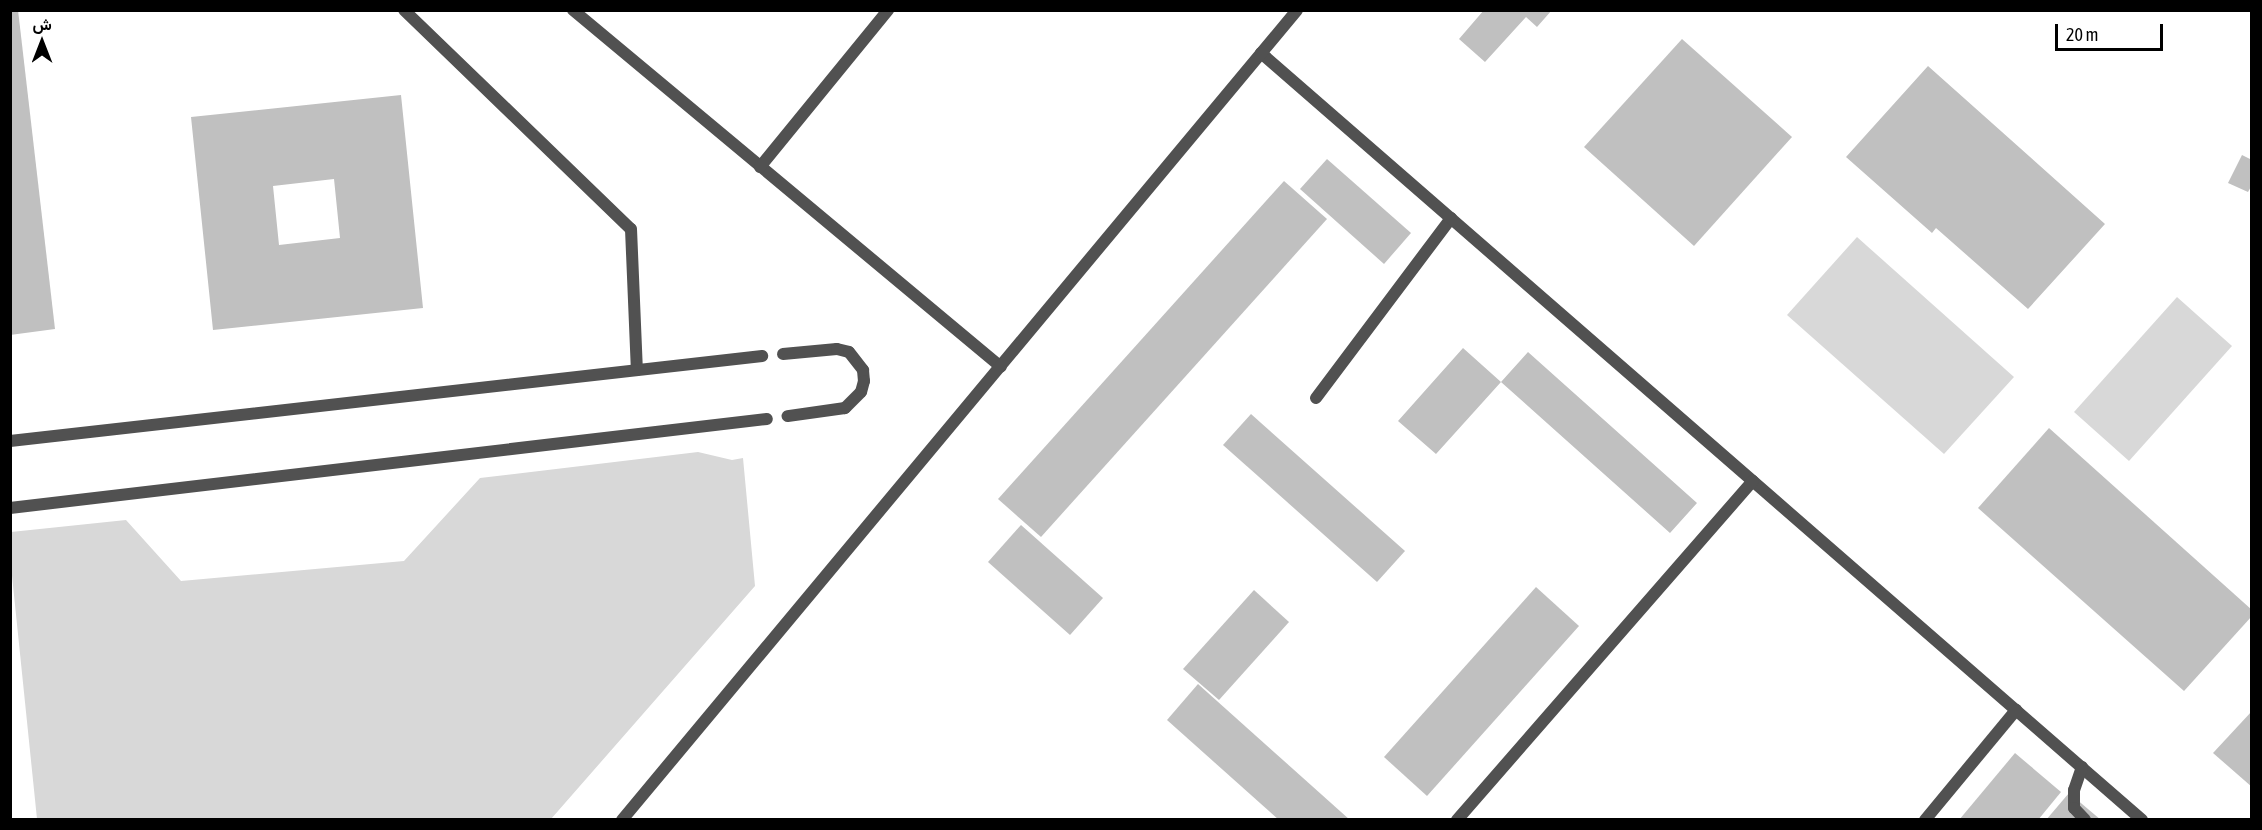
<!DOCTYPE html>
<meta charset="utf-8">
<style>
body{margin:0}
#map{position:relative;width:2262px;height:830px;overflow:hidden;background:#fff;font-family:"Asap Condensed",Vazirmatn,sans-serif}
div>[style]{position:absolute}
.green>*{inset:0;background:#d8d8d8}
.building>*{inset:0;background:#c0c0c0}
.service>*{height:12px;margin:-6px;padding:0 6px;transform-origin:6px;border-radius:6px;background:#515151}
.minor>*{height:12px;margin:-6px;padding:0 6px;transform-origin:6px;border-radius:6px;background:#515151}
.tertiary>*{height:12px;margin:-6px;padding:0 6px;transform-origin:6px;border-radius:6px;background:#515151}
span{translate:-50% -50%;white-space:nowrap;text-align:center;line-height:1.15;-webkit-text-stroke:6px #fff;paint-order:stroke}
.frame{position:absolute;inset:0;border:12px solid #000;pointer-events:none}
.north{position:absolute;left:12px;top:12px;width:60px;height:60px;-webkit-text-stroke:4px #fff;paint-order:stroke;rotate:0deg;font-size:16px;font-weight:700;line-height:24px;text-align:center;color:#000}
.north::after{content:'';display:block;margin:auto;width:21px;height:27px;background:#000;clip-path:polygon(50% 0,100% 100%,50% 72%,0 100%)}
.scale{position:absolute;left:2055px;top:24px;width:108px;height:27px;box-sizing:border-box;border:3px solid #000;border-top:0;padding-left:8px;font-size:18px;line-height:21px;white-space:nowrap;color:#000;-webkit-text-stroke:4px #fff;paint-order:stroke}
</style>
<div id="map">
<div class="green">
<i style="clip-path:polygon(1857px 237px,2014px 377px,1944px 454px,1787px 315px)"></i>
<i style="clip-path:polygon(2177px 297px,2232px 346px,2129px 461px,2074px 412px)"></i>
<i style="clip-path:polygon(698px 452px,732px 460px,743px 458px,755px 586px,551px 819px,37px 819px,11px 566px,11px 532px,126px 520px,181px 581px,404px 561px,480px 478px)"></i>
</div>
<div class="building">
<i style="clip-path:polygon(10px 10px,18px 10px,55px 329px,10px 335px)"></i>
<i style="clip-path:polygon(1484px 10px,1552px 10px,1537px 27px,1526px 17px,1485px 62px,1459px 39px)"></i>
<i style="clip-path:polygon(1682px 39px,1792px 137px,1694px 246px,1584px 147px)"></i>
<i style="clip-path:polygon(1928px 66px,2105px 224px,2028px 309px,1936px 228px,1932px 233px,1846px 157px)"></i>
<i style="clip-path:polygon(evenodd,401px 95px,423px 308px,213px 330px,191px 117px,401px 95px,334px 179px,340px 238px,279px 245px,273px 186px,334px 179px)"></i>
<i style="clip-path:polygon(2242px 155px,2252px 160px,2252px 185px,2248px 192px,2228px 183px)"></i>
<i style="clip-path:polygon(1327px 159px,1411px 233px,1384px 264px,1300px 189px)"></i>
<i style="clip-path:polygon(1284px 181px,1327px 219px,1041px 537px,998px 499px)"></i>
<i style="clip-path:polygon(1463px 348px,1501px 382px,1528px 352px,1697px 503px,1670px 533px,1501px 382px,1436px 454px,1398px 421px)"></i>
<i style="clip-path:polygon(1251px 414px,1405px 551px,1377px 582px,1223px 445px)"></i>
<i style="clip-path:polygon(2049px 428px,2252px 610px,2252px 616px,2184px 691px,1978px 508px)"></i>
<i style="clip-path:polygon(1021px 525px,1103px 598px,1070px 635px,988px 562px)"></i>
<i style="clip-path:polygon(1536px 587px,1579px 626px,1427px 796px,1384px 757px)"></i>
<i style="clip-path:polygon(1254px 590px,1289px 622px,1219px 700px,1183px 669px)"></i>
<i style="clip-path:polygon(1198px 684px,1350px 820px,1279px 820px,1167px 720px)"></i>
<i style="clip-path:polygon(2252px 711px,2252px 787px,2213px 753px)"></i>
<i style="clip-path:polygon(2015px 753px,2061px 792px,2038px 820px,1959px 820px)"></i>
<i style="clip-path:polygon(2069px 793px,2101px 820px,2046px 820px)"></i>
</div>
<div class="service">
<i style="left:404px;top:10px;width:315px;rotate:44deg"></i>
<i style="left:631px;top:229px;width:141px;rotate:87.6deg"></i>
<i style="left:783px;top:354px;width:54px;rotate:-5.3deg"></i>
<i style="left:837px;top:349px;width:12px;rotate:14deg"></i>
<i style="left:849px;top:352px;width:23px;rotate:52deg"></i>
<i style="left:863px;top:370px;width:11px;rotate:85deg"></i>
<i style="left:864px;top:381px;width:11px;rotate:105deg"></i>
<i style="left:861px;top:392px;width:23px;rotate:135deg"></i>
<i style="left:845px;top:408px;width:58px;rotate:172deg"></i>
<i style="left:1316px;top:398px;width:225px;rotate:-53.1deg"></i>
<i style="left:10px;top:441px;width:757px;rotate:-6.45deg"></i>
<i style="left:10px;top:508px;width:762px;rotate:-6.71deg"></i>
</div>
<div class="minor">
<i style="left:573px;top:10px;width:557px;rotate:39.83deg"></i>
<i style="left:1261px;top:53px;width:1168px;rotate:41.04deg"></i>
<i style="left:760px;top:167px;width:203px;rotate:-50.8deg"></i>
<i style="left:2082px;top:767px;width:24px;rotate:109deg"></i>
<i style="left:2074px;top:790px;width:18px;rotate:90deg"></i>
<i style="left:2074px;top:808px;width:16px;rotate:47deg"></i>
<i style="left:1457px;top:820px;width:450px;rotate:-48.9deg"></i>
<i style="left:1925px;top:820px;width:143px;rotate:-50.4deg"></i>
</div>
<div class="tertiary">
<i style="left:622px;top:820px;width:1054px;rotate:-50.19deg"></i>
</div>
<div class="frame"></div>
<div class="north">ش</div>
<div class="scale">20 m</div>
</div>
